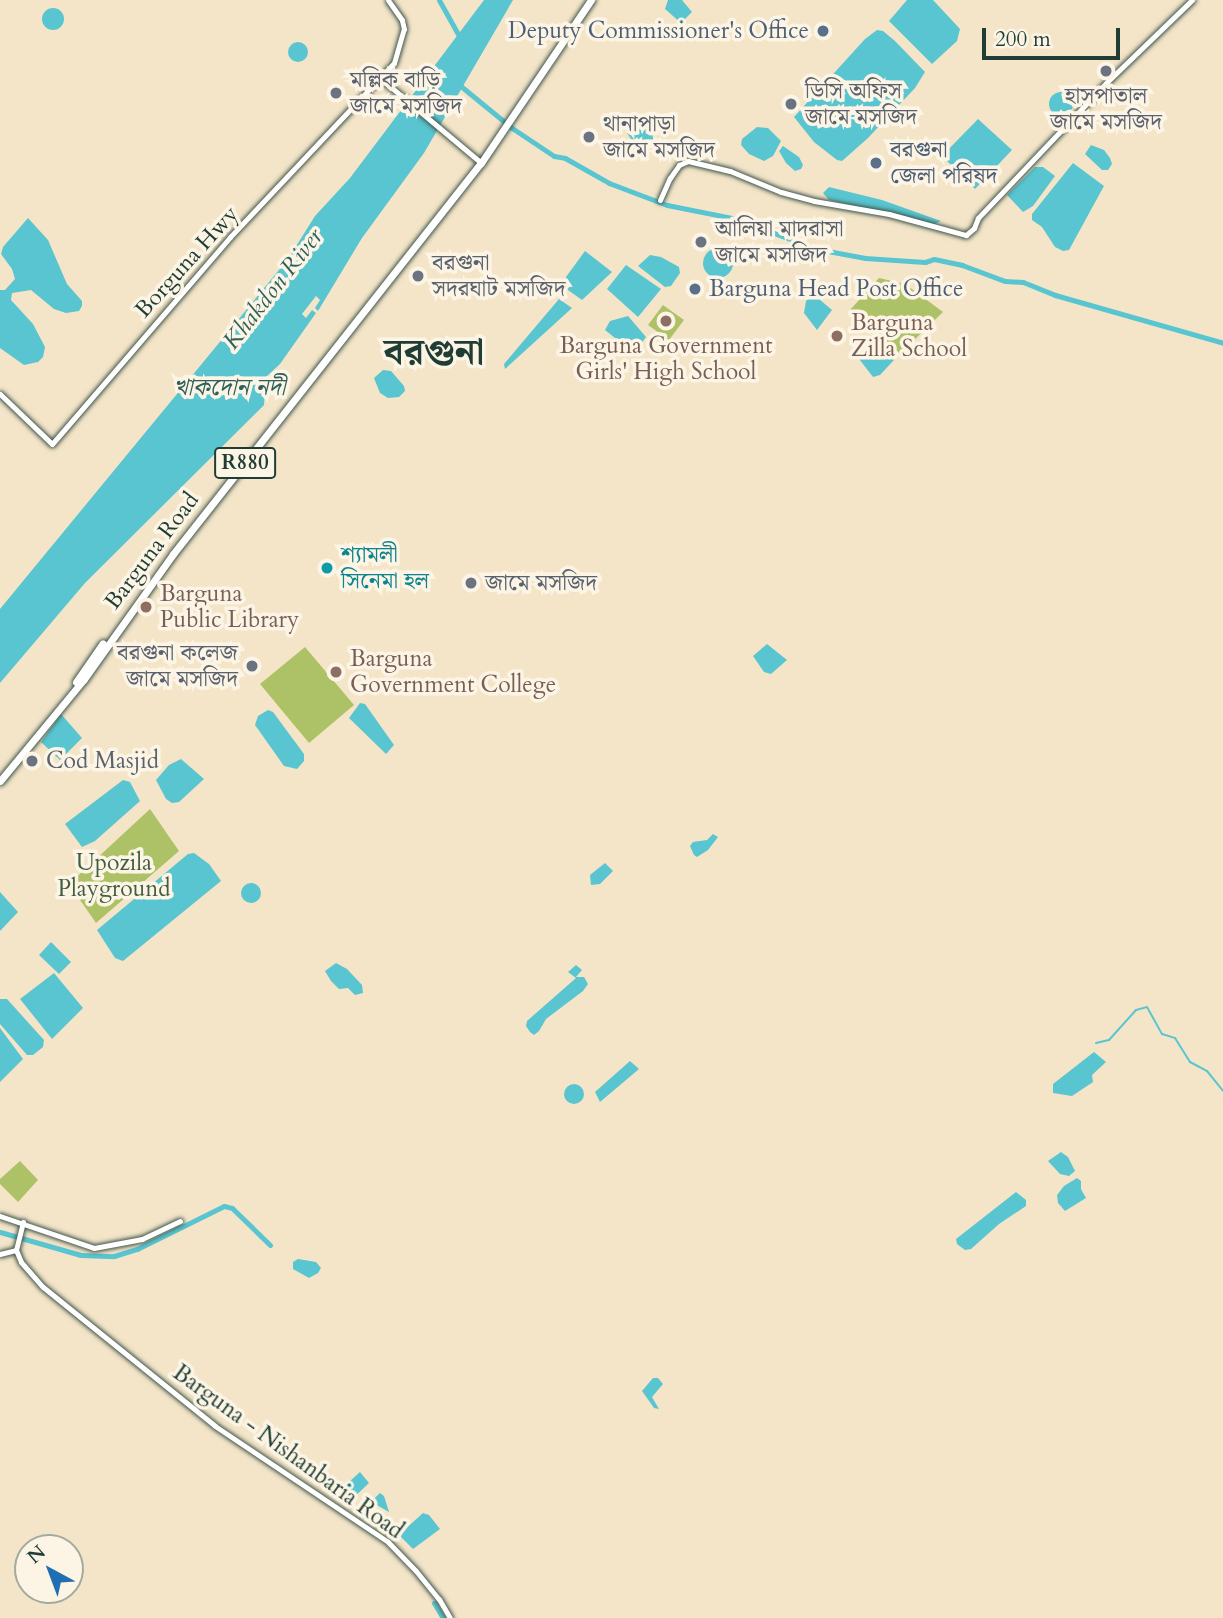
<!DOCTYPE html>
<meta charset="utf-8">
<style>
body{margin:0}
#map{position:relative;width:1223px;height:1618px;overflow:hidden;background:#f4e5c9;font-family:Cardo,"Noto Serif Bengali",serif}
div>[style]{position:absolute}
.green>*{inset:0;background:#adc267}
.water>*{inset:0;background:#59c5d0}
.round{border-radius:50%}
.stream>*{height:2px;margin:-1px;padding:0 1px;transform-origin:1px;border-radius:1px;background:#59c5d0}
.canal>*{height:5px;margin:-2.5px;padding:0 2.5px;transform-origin:2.5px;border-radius:2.5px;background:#59c5d0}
.roads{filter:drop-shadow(0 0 2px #3f564a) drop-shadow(0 0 2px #3f564a)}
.tertiary>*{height:5px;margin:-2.5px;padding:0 2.5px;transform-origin:2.5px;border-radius:2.5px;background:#fff}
.primary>*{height:7px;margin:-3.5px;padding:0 3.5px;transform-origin:3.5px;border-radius:3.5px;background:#fff}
.dots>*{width:19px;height:19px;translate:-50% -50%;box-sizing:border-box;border:4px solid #fcf5e5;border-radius:50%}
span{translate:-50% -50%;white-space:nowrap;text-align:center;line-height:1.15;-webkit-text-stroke:7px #fcf5e5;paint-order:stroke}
.shield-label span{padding:2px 5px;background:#fcf5e5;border:2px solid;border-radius:5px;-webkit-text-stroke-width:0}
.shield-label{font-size:21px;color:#1f3d34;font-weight:700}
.service-label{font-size:23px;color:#4e5e75}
.right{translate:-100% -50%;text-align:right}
.left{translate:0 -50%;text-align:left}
.worship-label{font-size:23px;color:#5b616d}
.street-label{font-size:23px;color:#1f3d34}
.education-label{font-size:23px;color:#785e54}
.culture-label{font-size:23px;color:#0d838f}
.park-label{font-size:23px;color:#425e41}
.water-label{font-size:24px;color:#2e5f5b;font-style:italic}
.town-label{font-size:37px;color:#1f3d34;font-weight:700}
.north{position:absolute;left:14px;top:1534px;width:70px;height:70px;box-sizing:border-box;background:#fcf5e5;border:2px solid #a4ab9e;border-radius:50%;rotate:319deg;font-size:19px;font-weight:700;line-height:28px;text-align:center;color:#1f3d34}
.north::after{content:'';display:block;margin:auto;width:24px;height:32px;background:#1f6fb2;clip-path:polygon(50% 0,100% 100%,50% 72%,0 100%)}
.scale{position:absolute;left:982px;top:28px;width:138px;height:32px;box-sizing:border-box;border:4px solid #1f3d34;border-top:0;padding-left:9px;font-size:21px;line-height:24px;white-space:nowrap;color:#1f3d34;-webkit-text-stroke:5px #fcf5e5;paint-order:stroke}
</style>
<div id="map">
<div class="green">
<i style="clip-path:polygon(879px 278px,905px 284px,943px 312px,900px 354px,850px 310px)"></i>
<i style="clip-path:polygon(663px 305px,684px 320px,669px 340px,648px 325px)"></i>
<i style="clip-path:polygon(305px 647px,354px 705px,309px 743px,260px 684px)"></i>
<i style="clip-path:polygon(150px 809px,179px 851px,96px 923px,69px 884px)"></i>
<i style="clip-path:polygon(20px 1161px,38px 1180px,18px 1202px,0 1184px,0 1179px)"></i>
</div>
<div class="water">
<i style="clip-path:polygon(484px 0,513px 0,424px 153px,362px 238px,318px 311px,315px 308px,320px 300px,316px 296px,302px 314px,306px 318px,312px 310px,316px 313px,280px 364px,266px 377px,264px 405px,85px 583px,0 683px,0 609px,288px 259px,315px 216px,350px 178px)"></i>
<i style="clip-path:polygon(668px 0,682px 0,692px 12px,681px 23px,665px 9px)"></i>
<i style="clip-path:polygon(907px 0,933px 0,960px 29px,957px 41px,932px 64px,889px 21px)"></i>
<i class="round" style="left:42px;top:8px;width:22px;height:22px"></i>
<i style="clip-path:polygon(877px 30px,883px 31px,895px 41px,925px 72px,915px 88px,868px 138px,842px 161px,837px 160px,814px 142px,794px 117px,865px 39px)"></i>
<i class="round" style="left:288px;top:42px;width:20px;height:20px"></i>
<i class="round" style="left:1049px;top:92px;width:24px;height:24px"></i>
<i style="clip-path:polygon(641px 119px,653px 137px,653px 142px,644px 148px,635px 145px,627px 133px,633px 123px)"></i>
<i style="clip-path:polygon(978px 119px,1012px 150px,975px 189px,942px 156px)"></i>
<i style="clip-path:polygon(757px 127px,768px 128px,781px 141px,773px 156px,764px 161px,749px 154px,741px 145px,742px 139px)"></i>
<i style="clip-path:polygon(1091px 145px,1104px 150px,1110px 158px,1112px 164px,1108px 170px,1102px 170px,1085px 154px)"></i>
<i style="clip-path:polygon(783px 146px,799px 157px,803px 165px,801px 169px,795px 171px,786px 163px,779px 151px)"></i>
<i style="clip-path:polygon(1073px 163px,1104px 186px,1069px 250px,1063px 251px,1055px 247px,1042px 227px,1032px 220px,1032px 214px)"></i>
<i style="clip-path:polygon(1035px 167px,1043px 167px,1055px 176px,1033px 206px,1023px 212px,1007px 195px)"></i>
<i style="clip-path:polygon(829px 187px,882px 200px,941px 221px,935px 224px,829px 200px,823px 193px)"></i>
<i style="clip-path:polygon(28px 218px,48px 240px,67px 284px,82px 301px,82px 306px,79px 311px,66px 313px,54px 309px,31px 290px,12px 293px,11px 300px,33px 324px,45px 347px,43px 357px,38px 362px,24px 365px,0 348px,0 290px,5px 290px,15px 279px,12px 269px,1px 254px,3px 247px)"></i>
<i class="round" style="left:703px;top:248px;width:30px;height:30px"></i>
<i style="clip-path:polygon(585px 251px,612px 272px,582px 300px,568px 290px,566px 277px)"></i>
<i style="clip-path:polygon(650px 255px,661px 257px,679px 267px,680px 273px,671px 286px,665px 287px,638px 266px)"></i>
<i style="clip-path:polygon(626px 265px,661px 289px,638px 317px,607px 289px)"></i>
<i style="clip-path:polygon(813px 294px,832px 310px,817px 330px,804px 313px,806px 301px)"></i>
<i style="clip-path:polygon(559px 299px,572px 308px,505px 369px,504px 364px)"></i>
<i style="clip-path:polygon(628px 316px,646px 337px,634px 353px,605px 330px,610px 321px)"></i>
<i style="clip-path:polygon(873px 341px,894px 360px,880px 375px,873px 377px,856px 355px)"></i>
<i style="clip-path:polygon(383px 370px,391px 371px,404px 386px,405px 391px,399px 397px,388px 398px,380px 393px,374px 378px)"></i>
<i style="clip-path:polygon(767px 644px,787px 660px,771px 674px,764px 672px,753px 656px)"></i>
<i style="clip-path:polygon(360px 703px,365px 704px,394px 745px,386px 754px,349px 718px)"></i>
<i style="clip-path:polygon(268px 710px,273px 712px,304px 754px,304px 761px,297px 769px,284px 766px,255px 725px,258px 716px)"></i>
<i style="clip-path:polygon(61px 714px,82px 738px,60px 760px,41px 742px)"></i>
<i style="clip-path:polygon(181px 759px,204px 779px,179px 802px,172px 803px,166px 799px,156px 780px,169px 765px)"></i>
<i style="clip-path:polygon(123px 780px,130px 782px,140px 801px,95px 841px,82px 847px,65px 824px)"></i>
<i style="clip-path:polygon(713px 834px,718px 837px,708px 850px,697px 857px,694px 855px,690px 846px,693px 842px,707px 840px)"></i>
<i style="clip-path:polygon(194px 853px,209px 864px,221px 881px,123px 961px,115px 958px,97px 930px,188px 854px)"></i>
<i style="clip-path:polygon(605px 863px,613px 871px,600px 884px,591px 885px,590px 875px)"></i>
<i class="round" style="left:241px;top:883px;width:20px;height:20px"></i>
<i style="clip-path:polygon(0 892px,18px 912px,0 931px)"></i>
<i style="clip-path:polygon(51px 942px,71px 962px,59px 974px,39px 955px)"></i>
<i style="clip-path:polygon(336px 963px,347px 969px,362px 985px,363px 993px,355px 995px,348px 988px,339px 989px,331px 981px,325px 971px)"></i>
<i style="clip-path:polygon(576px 965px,582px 970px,576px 977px,584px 977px,588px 984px,583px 991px,546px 1019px,539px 1031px,534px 1035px,530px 1032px,526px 1026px,527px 1021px,576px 978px,568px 972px)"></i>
<i style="clip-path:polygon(54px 973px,83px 1008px,52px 1039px,20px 999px)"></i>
<i style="clip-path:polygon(0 999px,7px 999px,44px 1040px,43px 1047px,33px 1055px,27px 1055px,0 1024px)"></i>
<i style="clip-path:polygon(0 1028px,23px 1059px,0 1082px)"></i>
<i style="clip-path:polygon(1094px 1052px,1106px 1062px,1092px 1075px,1093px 1082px,1072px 1096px,1053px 1093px,1053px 1084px)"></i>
<i style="clip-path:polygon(630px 1061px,639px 1069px,600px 1102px,595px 1092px)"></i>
<i class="round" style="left:564px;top:1084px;width:20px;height:20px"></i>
<i style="clip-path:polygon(1061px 1152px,1068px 1157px,1075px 1171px,1069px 1176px,1060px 1174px,1048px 1161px)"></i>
<i style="clip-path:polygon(1077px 1178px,1081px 1181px,1081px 1189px,1086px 1198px,1065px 1211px,1058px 1203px,1057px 1195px,1064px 1186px)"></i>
<i style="clip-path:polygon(1016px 1192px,1026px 1200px,1026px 1206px,999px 1224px,971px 1249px,965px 1250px,957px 1244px,956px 1239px)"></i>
<i style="clip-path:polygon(298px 1259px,316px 1262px,321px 1268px,318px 1273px,309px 1278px,293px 1269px,293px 1262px)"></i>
<i style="clip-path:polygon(653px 1378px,658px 1378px,663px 1384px,652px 1397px,659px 1409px,654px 1408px,642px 1391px)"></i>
<i style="clip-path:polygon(360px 1472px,369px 1483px,350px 1501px,342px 1502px,338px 1498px,338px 1492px)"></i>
<i style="clip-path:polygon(380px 1493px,384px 1496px,389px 1512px,375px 1504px,370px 1507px,371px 1511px,381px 1519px,380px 1522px,359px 1518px,362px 1510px)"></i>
<i style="clip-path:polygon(423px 1513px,429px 1515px,440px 1529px,413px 1549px,401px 1537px,401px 1533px)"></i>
</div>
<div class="stream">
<i style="left:1096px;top:1043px;width:13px;rotate:-13deg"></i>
<i style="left:1109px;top:1040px;width:40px;rotate:-48deg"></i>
<i style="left:1136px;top:1010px;width:11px;rotate:-15deg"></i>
<i style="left:1147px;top:1007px;width:31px;rotate:61deg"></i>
<i style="left:1162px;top:1034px;width:14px;rotate:17deg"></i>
<i style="left:1175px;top:1038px;width:28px;rotate:58deg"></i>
<i style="left:1190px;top:1062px;width:19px;rotate:28deg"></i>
<i style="left:1207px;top:1071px;width:26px;rotate:51deg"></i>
</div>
<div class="canal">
<i style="left:439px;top:0;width:41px;rotate:60.9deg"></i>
<i style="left:457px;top:83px;width:71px;rotate:39.3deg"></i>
<i style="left:512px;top:128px;width:50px;rotate:33.7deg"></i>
<i style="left:554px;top:156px;width:11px;rotate:10deg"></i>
<i style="left:565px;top:158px;width:51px;rotate:29.6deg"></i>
<i style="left:609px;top:183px;width:62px;rotate:20.8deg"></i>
<i style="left:667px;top:205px;width:71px;rotate:11.3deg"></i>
<i style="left:737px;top:219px;width:85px;rotate:20.6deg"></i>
<i style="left:817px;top:249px;width:49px;rotate:10.6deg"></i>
<i style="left:865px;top:258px;width:60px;rotate:3.8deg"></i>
<i style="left:925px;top:262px;width:9px;rotate:-18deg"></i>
<i style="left:934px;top:259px;width:29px;rotate:12deg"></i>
<i style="left:962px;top:265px;width:46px;rotate:20.4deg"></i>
<i style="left:1005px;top:281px;width:18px;rotate:3deg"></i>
<i style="left:1023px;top:282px;width:35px;rotate:22deg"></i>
<i style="left:1055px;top:295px;width:175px;rotate:15.9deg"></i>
<i style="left:0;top:1232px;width:84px;rotate:15.9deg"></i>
<i style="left:81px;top:1255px;width:33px;rotate:2deg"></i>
<i style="left:114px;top:1256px;width:24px;rotate:-17deg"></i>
<i style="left:137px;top:1249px;width:97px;rotate:-26.3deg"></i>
<i style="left:224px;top:1206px;width:8px;rotate:14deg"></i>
<i style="left:232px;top:1208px;width:53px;rotate:44.2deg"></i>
<i style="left:434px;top:1603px;width:17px;rotate:59deg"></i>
</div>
<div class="roads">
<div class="tertiary">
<i style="left:380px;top:78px;width:129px;rotate:40deg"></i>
<i style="left:660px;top:200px;width:24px;rotate:-66deg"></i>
<i style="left:670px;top:178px;width:16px;rotate:-55deg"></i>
<i style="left:679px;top:165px;width:10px;rotate:-24deg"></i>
<i style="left:688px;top:161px;width:43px;rotate:13.4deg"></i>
<i style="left:730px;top:171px;width:55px;rotate:22.4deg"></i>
<i style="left:781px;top:192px;width:34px;rotate:15deg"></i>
<i style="left:814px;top:201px;width:76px;rotate:9.8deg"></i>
<i style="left:889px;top:214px;width:80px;rotate:15.3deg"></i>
<i style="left:966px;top:235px;width:11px;rotate:-41deg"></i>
<i style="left:974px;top:228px;width:11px;rotate:-68deg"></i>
<i style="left:978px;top:218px;width:186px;rotate:-46.5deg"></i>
<i style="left:1106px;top:83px;width:120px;rotate:-44deg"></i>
<i style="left:0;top:394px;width:72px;rotate:43.9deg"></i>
<i style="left:52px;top:444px;width:273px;rotate:-49.3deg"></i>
<i style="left:230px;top:237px;width:239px;rotate:-46.7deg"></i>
<i style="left:394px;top:63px;width:35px;rotate:-74deg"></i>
<i style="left:404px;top:29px;width:9px;rotate:-103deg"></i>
<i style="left:402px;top:20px;width:24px;rotate:-125deg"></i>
<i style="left:0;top:1216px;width:99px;rotate:18.8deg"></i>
<i style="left:94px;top:1248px;width:49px;rotate:-10.6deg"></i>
<i style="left:142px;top:1239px;width:42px;rotate:-25.3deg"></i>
<i style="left:16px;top:1250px;width:29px;rotate:-76deg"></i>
<i style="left:0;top:1254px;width:16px;rotate:-14deg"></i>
<i style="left:16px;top:1250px;width:13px;rotate:67deg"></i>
<i style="left:21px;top:1262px;width:33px;rotate:49deg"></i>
<i style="left:43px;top:1287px;width:221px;rotate:38.9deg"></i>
<i style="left:215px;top:1426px;width:208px;rotate:33.8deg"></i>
<i style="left:388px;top:1542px;width:40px;rotate:46deg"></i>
<i style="left:416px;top:1571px;width:36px;rotate:51deg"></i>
<i style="left:439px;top:1599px;width:22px;rotate:60deg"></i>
</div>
<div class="primary">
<i style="left:76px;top:682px;width:47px;rotate:-55.3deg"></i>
<i style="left:0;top:781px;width:132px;rotate:-50.5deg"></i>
<i style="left:84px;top:679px;width:153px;rotate:-54.5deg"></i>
<i style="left:173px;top:554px;width:498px;rotate:-51.8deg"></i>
<i style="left:481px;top:163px;width:197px;rotate:-56deg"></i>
</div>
</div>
<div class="dots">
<i style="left:823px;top:31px;background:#5c6f8a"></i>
<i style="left:1106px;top:71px;background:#6b7280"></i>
<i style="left:336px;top:93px;background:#6b7280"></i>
<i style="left:791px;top:104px;background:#6b7280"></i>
<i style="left:589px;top:137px;background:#6b7280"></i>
<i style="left:876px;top:163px;background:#5c6f8a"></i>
<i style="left:701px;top:242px;background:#6b7280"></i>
<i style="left:418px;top:276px;background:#6b7280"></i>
<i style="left:695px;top:289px;background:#5c6f8a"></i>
<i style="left:666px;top:321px;background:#8d6e63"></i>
<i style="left:837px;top:336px;background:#8d6e63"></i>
<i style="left:327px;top:568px;background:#0f9aa8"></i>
<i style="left:471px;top:583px;background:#6b7280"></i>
<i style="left:146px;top:607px;background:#8d6e63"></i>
<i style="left:252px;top:666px;background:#6b7280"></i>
<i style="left:336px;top:672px;background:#8d6e63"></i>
<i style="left:32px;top:761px;background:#6b7280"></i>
</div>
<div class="shield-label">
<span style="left:245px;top:463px">R880</span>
</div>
<div class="service-label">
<span class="right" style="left:809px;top:31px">Deputy Commissioner's Office</span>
<span class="left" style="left:890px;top:163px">বরগুনা<br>জেলা পরিষদ</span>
<span class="left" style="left:709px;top:289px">Barguna Head Post Office</span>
</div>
<div class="worship-label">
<span class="left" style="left:350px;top:93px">মল্লিক বাড়ি<br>জামে মসজিদ</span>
<span class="left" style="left:805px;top:104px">ডিসি অফিস<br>জামে মসজিদ</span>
<span style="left:1106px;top:109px">হাসপাতাল<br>জামে মসজিদ</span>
<span class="left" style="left:603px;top:137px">থানাপাড়া<br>জামে মসজিদ</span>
<span class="left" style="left:715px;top:242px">আলিয়া মাদরাসা<br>জামে মসজিদ</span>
<span class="left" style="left:432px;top:276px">বরগুনা<br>সদরঘাট মসজিদ</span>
<span class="left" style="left:485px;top:583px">জামে মসজিদ</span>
<span class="right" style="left:238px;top:666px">বরগুনা কলেজ<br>জামে মসজিদ</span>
<span class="left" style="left:46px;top:761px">Cod Masjid</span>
</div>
<div class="street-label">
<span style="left:187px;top:262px;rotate:-48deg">Borguna Hwy</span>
<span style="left:152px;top:551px;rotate:-53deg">Barguna Road</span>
<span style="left:288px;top:1452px;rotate:36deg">Barguna - Nishanbaria Road</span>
</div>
<div class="education-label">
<span class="left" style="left:851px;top:336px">Barguna<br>Zilla School</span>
<span style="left:666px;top:359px">Barguna Government<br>Girls' High School</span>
<span class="left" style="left:160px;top:607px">Barguna<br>Public Library</span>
<span class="left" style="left:350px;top:672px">Barguna<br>Government College</span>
</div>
<div class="culture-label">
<span class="left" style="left:341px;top:568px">শ্যামলী<br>সিনেমা হল</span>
</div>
<div class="park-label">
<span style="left:114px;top:876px">Upozila<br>Playground</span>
</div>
<div class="water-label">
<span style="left:273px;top:289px;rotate:-52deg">Khakdon River</span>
<span style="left:229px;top:388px">খাকদোন নদী</span>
</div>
<div class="town-label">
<span style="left:434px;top:352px">বরগুনা</span>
</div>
<div class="north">N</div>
<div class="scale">200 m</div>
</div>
